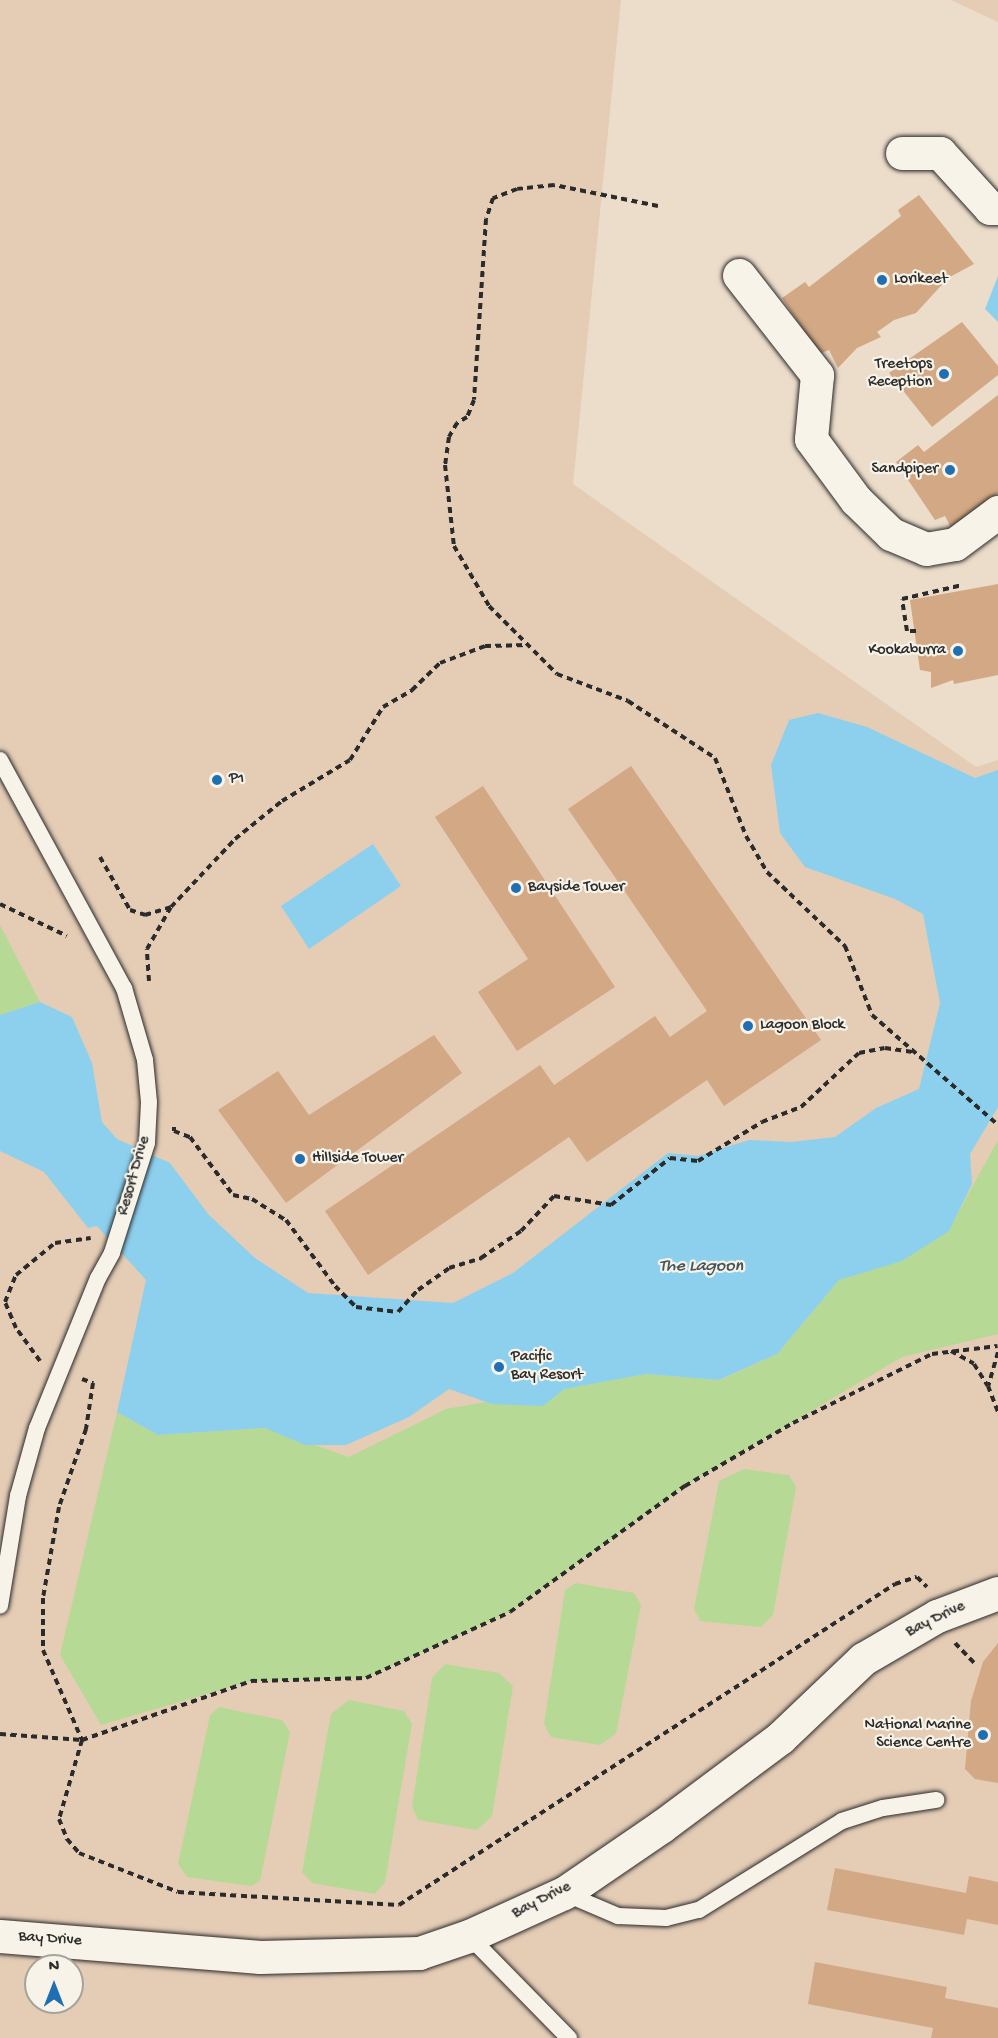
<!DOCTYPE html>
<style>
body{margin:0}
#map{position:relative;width:998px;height:2038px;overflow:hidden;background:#ecdcca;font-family:"Gochi Hand",sans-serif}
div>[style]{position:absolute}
.built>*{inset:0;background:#e4ccb5}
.green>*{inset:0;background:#b6da95}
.water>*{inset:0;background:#8dd0ee}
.building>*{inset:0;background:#d3a884}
.path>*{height:4px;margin-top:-2px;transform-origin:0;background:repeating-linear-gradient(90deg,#2b2b2b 0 6px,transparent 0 10.5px)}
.roads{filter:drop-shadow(0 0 2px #2b2b2b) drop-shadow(0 0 2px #2b2b2b)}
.service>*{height:16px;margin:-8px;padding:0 8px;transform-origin:8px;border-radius:8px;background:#f7f3e8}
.minor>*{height:33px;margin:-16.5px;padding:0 16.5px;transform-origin:16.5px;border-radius:16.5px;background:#f7f3e8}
.dots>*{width:16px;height:16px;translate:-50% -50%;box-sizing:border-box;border:3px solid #f7f3e8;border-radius:50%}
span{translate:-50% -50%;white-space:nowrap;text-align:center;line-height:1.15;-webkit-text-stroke:4.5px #f7f3e8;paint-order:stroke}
.poi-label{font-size:16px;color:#2b2b2b}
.left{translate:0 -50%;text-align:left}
.right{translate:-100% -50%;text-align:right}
.street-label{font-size:16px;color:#2b2b2b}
.water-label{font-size:18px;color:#44545c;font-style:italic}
.north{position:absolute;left:24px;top:1954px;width:60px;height:60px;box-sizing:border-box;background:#f7f3e8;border:2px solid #a5a39c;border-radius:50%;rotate:0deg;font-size:16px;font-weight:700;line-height:24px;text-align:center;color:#2b2b2b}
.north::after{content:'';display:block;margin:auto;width:21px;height:27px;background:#1f6fb2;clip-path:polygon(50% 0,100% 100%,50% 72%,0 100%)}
</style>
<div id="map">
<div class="built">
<i style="clip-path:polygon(evenodd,0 0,621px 0,573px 484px,976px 767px,998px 760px,998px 2038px,0 2038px,0 0,36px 1966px,72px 1966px,72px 2002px,36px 2002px,36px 1966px)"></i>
<i style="clip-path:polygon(951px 0,998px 0,998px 22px)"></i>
</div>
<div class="green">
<i style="clip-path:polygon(0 925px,40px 1002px,0 1022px)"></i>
<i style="clip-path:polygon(998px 1140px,998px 1334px,902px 1357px,685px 1486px,510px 1612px,366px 1678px,251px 1681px,101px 1725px,60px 1655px,117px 1412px,158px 1435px,265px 1428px,349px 1457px,446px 1409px,646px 1374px,720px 1380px,777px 1354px,839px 1280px,948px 1231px)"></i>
<i style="clip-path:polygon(744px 1469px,789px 1475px,796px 1487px,773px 1615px,761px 1627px,700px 1621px,694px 1609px,719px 1481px)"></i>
<i style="clip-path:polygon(576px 1583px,634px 1593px,641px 1605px,616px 1734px,600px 1745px,551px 1737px,544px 1724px,565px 1590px)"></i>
<i style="clip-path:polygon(445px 1664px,499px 1673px,513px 1686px,492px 1816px,477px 1830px,418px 1820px,412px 1806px,432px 1678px)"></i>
<i style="clip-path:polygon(349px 1700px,404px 1711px,412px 1724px,385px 1882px,375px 1894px,312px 1883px,302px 1872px,331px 1714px)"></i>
<i style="clip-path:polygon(219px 1707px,282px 1720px,290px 1732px,260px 1881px,251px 1886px,187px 1877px,178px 1864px,210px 1715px)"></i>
</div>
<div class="water">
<i style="clip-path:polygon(998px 276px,998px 322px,985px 309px)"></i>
<i style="clip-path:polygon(818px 713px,867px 727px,975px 778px,998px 770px,998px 1107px,970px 1154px,972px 1184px,949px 1231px,902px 1261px,839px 1280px,777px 1354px,719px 1380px,646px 1374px,564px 1389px,543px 1406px,492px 1404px,449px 1389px,409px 1417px,346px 1445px,305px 1445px,265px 1428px,158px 1435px,117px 1412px,146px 1280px,97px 1226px,88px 1228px,44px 1172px,0 1151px,0 1015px,40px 1002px,72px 1017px,92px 1063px,102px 1122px,117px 1139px,170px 1163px,208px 1214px,255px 1258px,308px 1293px,453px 1303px,513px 1273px,668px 1153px,698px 1156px,749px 1140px,791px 1142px,835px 1137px,876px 1108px,919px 1089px,940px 1003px,923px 914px,895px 899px,805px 867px,780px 833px,771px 765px,789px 720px)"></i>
<i style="clip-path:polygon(373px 844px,401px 886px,309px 949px,281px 906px)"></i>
</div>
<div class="building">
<i style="clip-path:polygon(919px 195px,974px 264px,948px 278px,916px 313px,894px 320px,877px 332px,881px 337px,857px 348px,838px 368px,829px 350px,819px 354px,782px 298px,805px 282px,809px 287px,901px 216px,898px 210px)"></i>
<i style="clip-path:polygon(962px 322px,998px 366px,998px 375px,932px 427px,889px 373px)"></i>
<i style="clip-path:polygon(998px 395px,998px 493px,954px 533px,945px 516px,935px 520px,896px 462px,918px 445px,924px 452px)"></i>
<i style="clip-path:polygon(998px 584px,998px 675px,954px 684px,953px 680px,931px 688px,931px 672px,920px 670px,910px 600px)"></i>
<i style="clip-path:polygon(631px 766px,821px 1040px,724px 1106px,707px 1080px,587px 1162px,569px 1137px,368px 1275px,325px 1211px,540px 1065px,554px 1085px,655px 1016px,670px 1037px,707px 1011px,568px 809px)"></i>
<i style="clip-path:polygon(483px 786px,615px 987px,517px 1051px,478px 992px,528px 959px,435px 817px)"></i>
<i style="clip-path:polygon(434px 1035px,462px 1073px,286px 1203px,218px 1110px,278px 1071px,309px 1115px)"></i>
<i style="clip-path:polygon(998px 1643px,998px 1783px,975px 1779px,965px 1769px,971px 1701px,983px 1662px)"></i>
<i style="clip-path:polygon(835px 1868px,966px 1893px,969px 1876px,998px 1882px,998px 1925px,967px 1919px,964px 1935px,827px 1910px)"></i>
<i style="clip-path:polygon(815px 1962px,947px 1987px,945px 1998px,998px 2008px,998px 2038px,931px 2038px,933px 2028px,808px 2004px)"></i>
</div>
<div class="path">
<i style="left:658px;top:206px;width:106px;rotate:-168.6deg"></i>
<i style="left:554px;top:185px;width:37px;rotate:174deg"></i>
<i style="left:517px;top:189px;width:26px;rotate:159deg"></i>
<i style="left:493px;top:198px;width:22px;rotate:108deg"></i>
<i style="left:486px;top:219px;width:181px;rotate:93.8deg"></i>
<i style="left:474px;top:400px;width:18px;rotate:112deg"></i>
<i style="left:467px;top:417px;width:12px;rotate:149deg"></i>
<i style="left:457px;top:423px;width:16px;rotate:120deg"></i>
<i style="left:449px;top:437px;width:28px;rotate:98deg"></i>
<i style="left:445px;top:465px;width:81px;rotate:83.7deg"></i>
<i style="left:454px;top:546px;width:69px;rotate:59.7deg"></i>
<i style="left:489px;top:606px;width:96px;rotate:45deg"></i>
<i style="left:557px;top:674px;width:76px;rotate:20.8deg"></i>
<i style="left:628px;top:701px;width:104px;rotate:33.2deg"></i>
<i style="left:715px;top:758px;width:84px;rotate:68.3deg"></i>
<i style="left:746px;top:836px;width:42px;rotate:59.7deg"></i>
<i style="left:767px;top:872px;width:108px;rotate:43.5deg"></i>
<i style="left:845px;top:946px;width:74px;rotate:68.6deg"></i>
<i style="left:872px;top:1015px;width:167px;rotate:41.1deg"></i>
<i style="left:916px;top:631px;width:9px;rotate:180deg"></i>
<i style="left:907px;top:631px;width:32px;rotate:-99deg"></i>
<i style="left:902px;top:599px;width:62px;rotate:-13.1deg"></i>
<i style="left:100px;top:857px;width:61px;rotate:60.5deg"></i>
<i style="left:130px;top:910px;width:16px;rotate:18deg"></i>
<i style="left:145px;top:915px;width:27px;rotate:-17deg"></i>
<i style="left:0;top:904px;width:74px;rotate:25.5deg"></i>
<i style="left:149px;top:981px;width:32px;rotate:-94deg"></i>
<i style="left:147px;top:949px;width:48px;rotate:-60.3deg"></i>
<i style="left:171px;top:907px;width:93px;rotate:-46.7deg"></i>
<i style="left:235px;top:839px;width:60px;rotate:-39deg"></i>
<i style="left:282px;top:801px;width:79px;rotate:-31.1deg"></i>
<i style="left:350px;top:760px;width:62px;rotate:-58.1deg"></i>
<i style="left:383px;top:707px;width:34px;rotate:-30deg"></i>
<i style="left:412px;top:690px;width:39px;rotate:-44deg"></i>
<i style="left:440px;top:663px;width:48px;rotate:-20.7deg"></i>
<i style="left:485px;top:646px;width:42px;rotate:-1.4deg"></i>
<i style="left:174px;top:1127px;width:4px;rotate:90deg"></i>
<i style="left:174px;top:1131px;width:17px;rotate:21deg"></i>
<i style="left:190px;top:1137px;width:72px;rotate:53.4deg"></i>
<i style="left:233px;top:1195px;width:19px;rotate:12deg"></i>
<i style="left:252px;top:1199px;width:40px;rotate:32deg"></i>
<i style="left:286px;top:1220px;width:82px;rotate:53.4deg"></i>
<i style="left:335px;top:1286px;width:30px;rotate:45deg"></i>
<i style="left:356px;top:1307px;width:42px;rotate:6.8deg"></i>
<i style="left:398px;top:1312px;width:30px;rotate:-48deg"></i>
<i style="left:418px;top:1290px;width:38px;rotate:-35deg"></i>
<i style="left:449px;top:1268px;width:34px;rotate:-17deg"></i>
<i style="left:481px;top:1258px;width:48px;rotate:-34deg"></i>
<i style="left:521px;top:1231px;width:48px;rotate:-46.7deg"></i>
<i style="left:554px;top:1196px;width:58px;rotate:9deg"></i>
<i style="left:611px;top:1205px;width:75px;rotate:-38.5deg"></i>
<i style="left:670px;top:1158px;width:28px;rotate:6deg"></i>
<i style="left:698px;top:1161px;width:75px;rotate:-31.4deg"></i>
<i style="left:762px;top:1122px;width:42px;rotate:-21deg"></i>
<i style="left:801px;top:1107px;width:79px;rotate:-43deg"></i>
<i style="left:859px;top:1053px;width:26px;rotate:-11deg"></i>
<i style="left:885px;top:1048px;width:28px;rotate:8deg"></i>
<i style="left:951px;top:1351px;width:26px;rotate:29deg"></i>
<i style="left:974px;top:1364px;width:26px;rotate:58deg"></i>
<i style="left:998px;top:1352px;width:35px;rotate:106deg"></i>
<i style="left:988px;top:1386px;width:28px;rotate:69deg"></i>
<i style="left:40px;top:1361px;width:41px;rotate:-126deg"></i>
<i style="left:16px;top:1328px;width:28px;rotate:-113deg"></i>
<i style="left:5px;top:1302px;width:29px;rotate:-68deg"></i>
<i style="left:16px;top:1275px;width:50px;rotate:-39.4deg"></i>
<i style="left:55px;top:1243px;width:36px;rotate:-8deg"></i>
<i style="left:82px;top:1379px;width:12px;rotate:20deg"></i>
<i style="left:93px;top:1383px;width:47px;rotate:98.7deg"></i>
<i style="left:86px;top:1429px;width:83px;rotate:109.1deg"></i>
<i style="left:59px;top:1507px;width:92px;rotate:100deg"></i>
<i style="left:43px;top:1598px;width:52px;rotate:90deg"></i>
<i style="left:43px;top:1650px;width:98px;rotate:66.6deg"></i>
<i style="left:82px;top:1740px;width:82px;rotate:106.2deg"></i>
<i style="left:59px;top:1819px;width:22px;rotate:68deg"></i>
<i style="left:67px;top:1839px;width:18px;rotate:49deg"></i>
<i style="left:79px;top:1853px;width:106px;rotate:21.5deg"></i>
<i style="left:178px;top:1892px;width:221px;rotate:3.4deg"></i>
<i style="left:399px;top:1905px;width:591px;rotate:-32.91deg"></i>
<i style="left:895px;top:1584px;width:23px;rotate:-18deg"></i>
<i style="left:917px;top:1577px;width:14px;rotate:45deg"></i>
<i style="left:955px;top:1643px;width:30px;rotate:46deg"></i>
<i style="left:0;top:1734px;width:82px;rotate:4.2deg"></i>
<i style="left:82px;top:1740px;width:179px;rotate:-19.2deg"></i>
<i style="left:251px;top:1681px;width:115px;rotate:-1.5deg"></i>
<i style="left:366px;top:1678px;width:158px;rotate:-24.6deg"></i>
<i style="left:510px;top:1612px;width:216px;rotate:-35.8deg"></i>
<i style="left:685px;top:1486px;width:125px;rotate:-30.3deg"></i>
<i style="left:793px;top:1423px;width:155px;rotate:-26.4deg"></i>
<i style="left:932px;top:1354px;width:66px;rotate:-6.9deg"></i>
</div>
<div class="roads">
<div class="service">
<i style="left:0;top:760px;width:260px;rotate:61.5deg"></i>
<i style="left:124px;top:988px;width:75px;rotate:73.7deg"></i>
<i style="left:145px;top:1060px;width:42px;rotate:84.6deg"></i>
<i style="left:149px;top:1102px;width:41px;rotate:92.8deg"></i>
<i style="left:147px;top:1143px;width:115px;rotate:107.7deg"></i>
<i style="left:112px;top:1253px;width:29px;rotate:119deg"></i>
<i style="left:98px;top:1278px;width:162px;rotate:112.1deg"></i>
<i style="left:37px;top:1428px;width:71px;rotate:105.6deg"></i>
<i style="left:18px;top:1496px;width:111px;rotate:99.3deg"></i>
<i style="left:564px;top:1893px;width:59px;rotate:23.1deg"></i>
<i style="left:618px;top:1916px;width:48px;rotate:2.4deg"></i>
<i style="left:666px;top:1918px;width:34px;rotate:-14deg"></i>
<i style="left:699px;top:1910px;width:168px;rotate:-31.9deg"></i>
<i style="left:842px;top:1821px;width:43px;rotate:-17.6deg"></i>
<i style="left:883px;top:1808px;width:54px;rotate:-8.6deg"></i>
<i style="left:469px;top:1936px;width:143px;rotate:45.6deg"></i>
</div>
<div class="minor">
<i style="left:902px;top:153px;width:38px"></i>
<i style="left:940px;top:153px;width:74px;rotate:47.7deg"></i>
<i style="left:990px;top:208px;width:8px"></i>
<i style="left:739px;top:275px;width:127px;rotate:52deg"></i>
<i style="left:817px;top:375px;width:64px;rotate:95.4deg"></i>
<i style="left:811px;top:439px;width:76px;rotate:53.6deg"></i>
<i style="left:856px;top:500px;width:49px;rotate:44.2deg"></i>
<i style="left:891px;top:534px;width:38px;rotate:23deg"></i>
<i style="left:926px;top:549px;width:29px;rotate:-10deg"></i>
<i style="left:955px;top:544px;width:54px;rotate:-36.7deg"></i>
<i style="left:0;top:1936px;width:261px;rotate:4.6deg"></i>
<i style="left:260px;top:1957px;width:159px;rotate:-1.4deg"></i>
<i style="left:419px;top:1953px;width:53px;rotate:-18.8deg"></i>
<i style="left:469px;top:1936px;width:104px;rotate:-24.4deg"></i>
<i style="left:564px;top:1893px;width:119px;rotate:-34.4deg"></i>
<i style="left:662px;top:1826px;width:147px;rotate:-36.7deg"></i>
<i style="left:780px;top:1738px;width:115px;rotate:-43.6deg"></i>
<i style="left:863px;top:1659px;width:86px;rotate:-30.2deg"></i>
<i style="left:937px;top:1616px;width:65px;rotate:-20.7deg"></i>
</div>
</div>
<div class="dots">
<i style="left:882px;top:280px;background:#1f6fb2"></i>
<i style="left:944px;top:374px;background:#1f6fb2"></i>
<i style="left:950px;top:470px;background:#1f6fb2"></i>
<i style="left:958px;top:651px;background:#1f6fb2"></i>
<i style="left:217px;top:780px;background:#1f6fb2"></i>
<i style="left:516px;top:888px;background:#1f6fb2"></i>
<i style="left:748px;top:1026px;background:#1f6fb2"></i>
<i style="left:300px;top:1159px;background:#1f6fb2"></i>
<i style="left:499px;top:1367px;background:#1f6fb2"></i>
<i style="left:983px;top:1735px;background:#1f6fb2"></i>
</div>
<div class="poi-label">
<span class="left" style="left:894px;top:280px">Lorikeet</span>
<span class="right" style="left:932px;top:374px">Treetops<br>Reception</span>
<span class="right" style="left:938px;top:470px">Sandpiper</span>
<span class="right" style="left:946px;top:651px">Kookaburra</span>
<span class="left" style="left:229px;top:780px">P1</span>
<span class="left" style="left:528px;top:888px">Bayside Tower</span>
<span class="left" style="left:760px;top:1026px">Lagoon Block</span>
<span class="left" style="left:312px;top:1159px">Hillside Tower</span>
<span class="left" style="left:511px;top:1367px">Pacific<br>Bay Resort</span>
<span class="right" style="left:971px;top:1735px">National Marine<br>Science Centre</span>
</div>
<div class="street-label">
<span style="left:135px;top:1176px;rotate:-74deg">Resort Drive</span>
<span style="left:936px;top:1620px;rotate:-26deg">Bay Drive</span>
<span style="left:542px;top:1901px;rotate:-27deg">Bay Drive</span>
<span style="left:50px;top:1940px;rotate:4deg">Bay Drive</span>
</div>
<div class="water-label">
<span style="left:701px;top:1267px">The Lagoon</span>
</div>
<div class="north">N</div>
</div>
